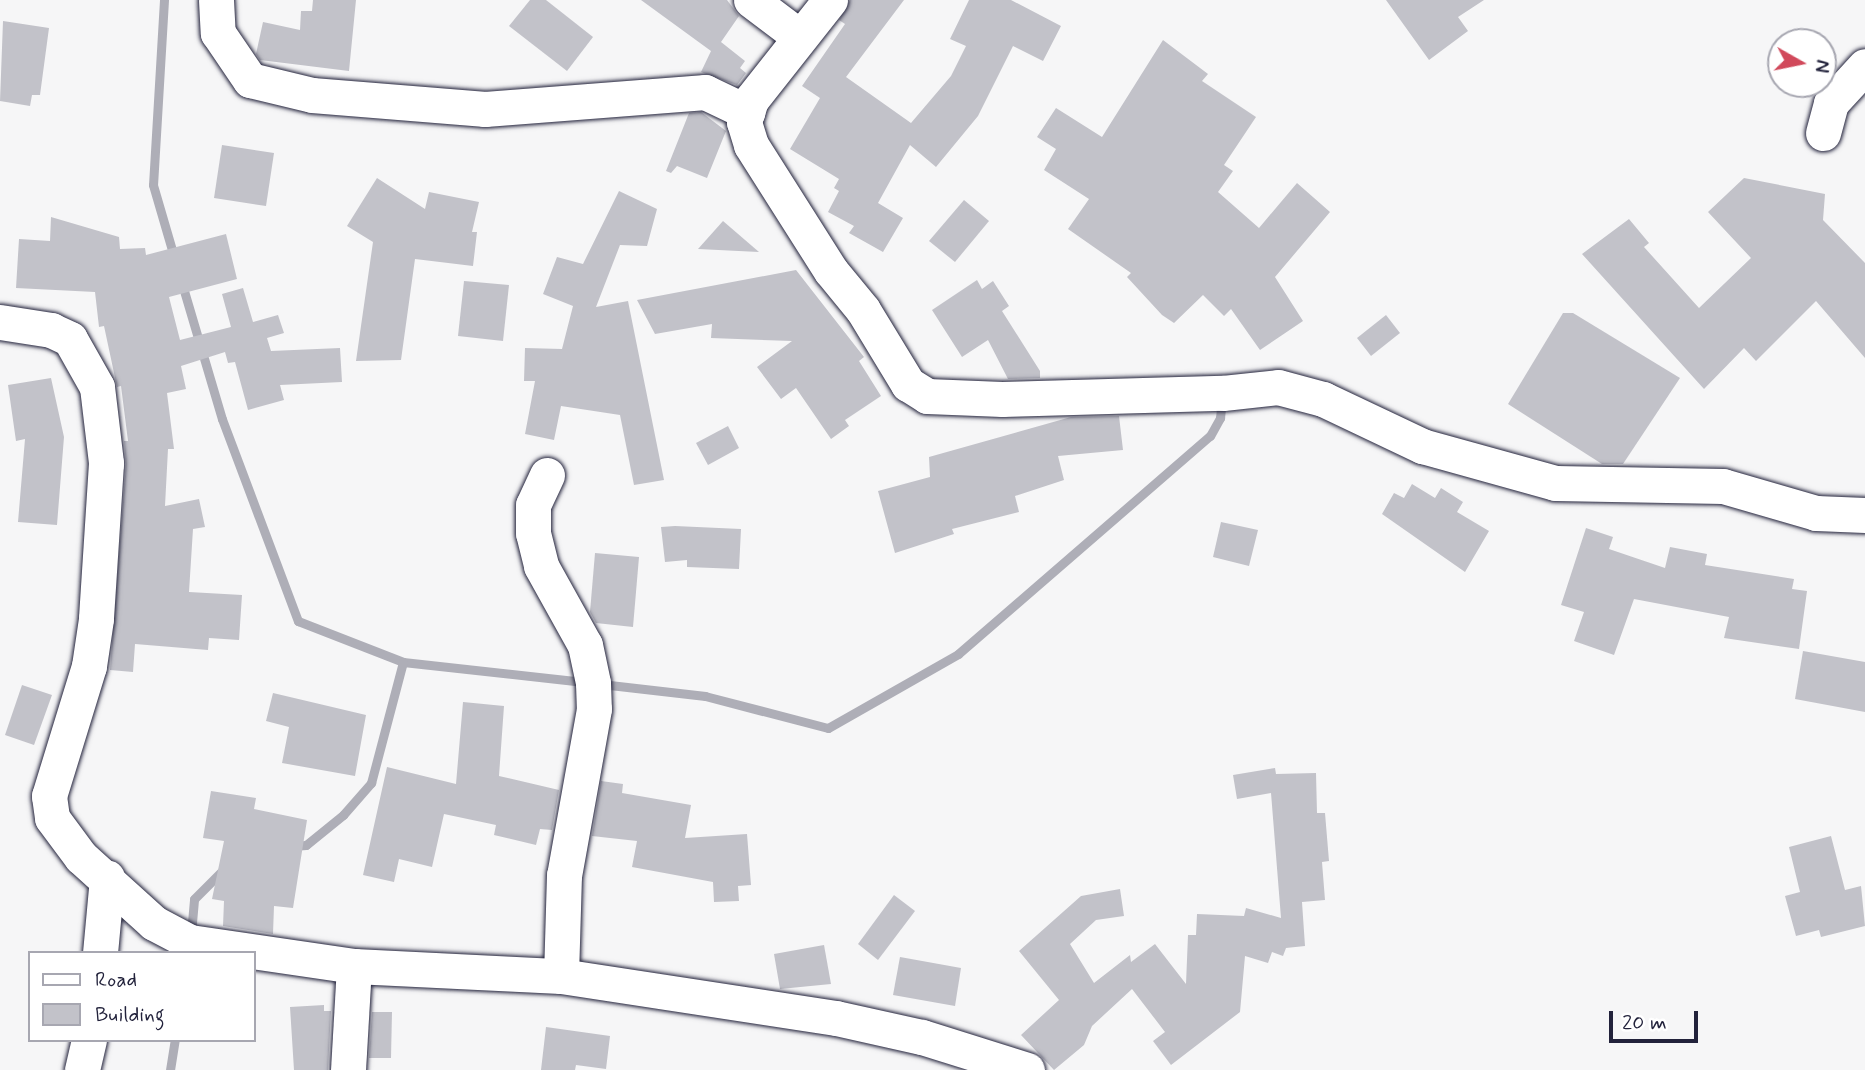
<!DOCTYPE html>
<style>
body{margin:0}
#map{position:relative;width:1865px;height:1070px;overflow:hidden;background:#f6f6f7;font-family:Mynerve,sans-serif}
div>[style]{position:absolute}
.stream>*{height:9px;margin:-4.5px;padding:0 4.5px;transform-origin:4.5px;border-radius:4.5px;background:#aeaeb7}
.building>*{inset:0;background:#c2c2c9}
.roads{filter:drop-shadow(0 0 2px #22223b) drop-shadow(0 0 2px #22223b)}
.minor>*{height:35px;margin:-17.5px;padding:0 17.5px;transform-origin:17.5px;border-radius:17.5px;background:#fff}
span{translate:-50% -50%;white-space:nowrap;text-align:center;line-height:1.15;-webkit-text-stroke:5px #fff;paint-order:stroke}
.legend{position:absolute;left:28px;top:951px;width:228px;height:91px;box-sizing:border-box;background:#fff;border:2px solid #a7a7b1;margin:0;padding:9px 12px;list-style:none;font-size:21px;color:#22223b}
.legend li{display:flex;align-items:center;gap:14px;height:35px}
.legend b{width:35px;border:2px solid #a7a7b1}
.north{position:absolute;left:1767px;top:28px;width:70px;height:70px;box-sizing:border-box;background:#fff;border:2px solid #a7a7b1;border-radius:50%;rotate:99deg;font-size:19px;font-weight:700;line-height:28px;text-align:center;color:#22223b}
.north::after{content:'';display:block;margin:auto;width:24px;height:32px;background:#d1495b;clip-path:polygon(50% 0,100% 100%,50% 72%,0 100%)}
.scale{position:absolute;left:1609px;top:1011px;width:89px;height:32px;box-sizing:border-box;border:4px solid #22223b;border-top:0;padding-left:9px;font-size:21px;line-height:24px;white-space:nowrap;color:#22223b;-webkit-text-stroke:5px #fff;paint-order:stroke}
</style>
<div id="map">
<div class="stream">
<i style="left:164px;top:0;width:185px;rotate:93.4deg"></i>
<i style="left:153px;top:185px;width:75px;rotate:73.7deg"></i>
<i style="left:182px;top:284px;width:141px;rotate:73.5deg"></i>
<i style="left:222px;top:419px;width:216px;rotate:69.4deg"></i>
<i style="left:298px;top:621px;width:113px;rotate:21.3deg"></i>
<i style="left:403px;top:662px;width:182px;rotate:6.3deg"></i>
<i style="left:601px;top:684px;width:105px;rotate:6.6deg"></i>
<i style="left:705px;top:696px;width:127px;rotate:14.6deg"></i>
<i style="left:828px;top:728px;width:150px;rotate:-29.6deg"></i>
<i style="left:958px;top:654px;width:333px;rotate:-40.9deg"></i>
<i style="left:1210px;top:436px;width:21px;rotate:-61deg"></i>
<i style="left:1220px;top:418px;width:18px;rotate:-84deg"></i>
<i style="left:293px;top:846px;width:13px;rotate:-4deg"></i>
<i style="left:306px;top:845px;width:48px;rotate:-39deg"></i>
<i style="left:343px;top:815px;width:43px;rotate:-48.8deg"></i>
<i style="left:371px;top:783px;width:125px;rotate:-75.2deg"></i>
<i style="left:191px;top:934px;width:35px;rotate:-85deg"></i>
<i style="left:194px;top:899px;width:42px;rotate:-45deg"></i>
<i style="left:170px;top:1070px;width:30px;rotate:-81deg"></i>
</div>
<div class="building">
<i style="clip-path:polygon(313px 0,356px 0,349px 71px,260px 60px,256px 54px,263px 22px,300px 30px,301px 11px,312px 11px)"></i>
<i style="clip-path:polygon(530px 0,546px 0,593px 37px,567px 71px,509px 26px)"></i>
<i style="clip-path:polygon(641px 0,727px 0,739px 16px,721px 42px,745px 61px,740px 68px,746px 73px,737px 85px,701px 72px,711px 51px)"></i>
<i style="clip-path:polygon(850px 0,904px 0,846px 77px,911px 123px,951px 76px,966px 46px,950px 39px,969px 0,1011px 0,1061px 26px,1043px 61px,1013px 46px,978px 116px,936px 167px,910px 145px,878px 203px,903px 218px,883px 252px,849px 233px,854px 226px,828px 212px,839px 191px,834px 188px,839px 179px,790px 149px,820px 98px,802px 86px,845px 24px,839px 20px)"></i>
<i style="clip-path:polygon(1386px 0,1484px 0,1458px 17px,1468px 31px,1429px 60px)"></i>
<i style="clip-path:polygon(3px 21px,49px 28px,40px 95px,32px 95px,30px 106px,0 101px)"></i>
<i style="clip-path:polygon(1163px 40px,1208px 74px,1202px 81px,1256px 117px,1224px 165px,1233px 171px,1218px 192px,1259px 228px,1297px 183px,1330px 212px,1275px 277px,1303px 321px,1260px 350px,1231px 309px,1224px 316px,1203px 295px,1174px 323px,1162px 315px,1127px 277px,1131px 273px,1068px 229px,1089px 199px,1044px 170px,1056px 149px,1037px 137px,1056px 108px,1102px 137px)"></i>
<i style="clip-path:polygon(701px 112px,726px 131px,707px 178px,677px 166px,671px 173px,666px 171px,689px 113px)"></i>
<i style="clip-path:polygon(222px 145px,274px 153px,266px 206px,214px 198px)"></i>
<i style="clip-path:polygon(377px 178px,425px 209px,429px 192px,479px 202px,472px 232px,477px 232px,473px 266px,415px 259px,401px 360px,356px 361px,373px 242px,347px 226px)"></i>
<i style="clip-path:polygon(1744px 178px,1825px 194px,1823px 220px,1865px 263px,1865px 358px,1816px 301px,1756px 361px,1744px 348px,1704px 389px,1582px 254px,1629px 219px,1649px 243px,1644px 247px,1699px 308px,1751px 258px,1708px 212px)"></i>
<i style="clip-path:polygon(619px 191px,657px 209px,647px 246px,620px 245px,596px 307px,628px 301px,664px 480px,634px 485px,620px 415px,561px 406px,554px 440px,525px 434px,535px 381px,524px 381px,525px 348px,562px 349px,573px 306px,543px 294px,557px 257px,583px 264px)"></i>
<i style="clip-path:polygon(964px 200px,989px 221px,955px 262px,929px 241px)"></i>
<i style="clip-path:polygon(51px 217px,119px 237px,120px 249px,145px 248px,146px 255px,226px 234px,237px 279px,169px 297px,180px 340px,231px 327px,222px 294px,243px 288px,253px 322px,278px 315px,284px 333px,267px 338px,271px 351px,340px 348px,342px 382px,280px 385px,284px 400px,248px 410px,235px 362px,228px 363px,225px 352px,181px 366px,186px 389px,167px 393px,174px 449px,168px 449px,165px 506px,199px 499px,205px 527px,193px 529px,189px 592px,242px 595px,239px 640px,209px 638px,208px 650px,135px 644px,133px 672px,110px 670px,126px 464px,124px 441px,128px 441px,121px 386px,117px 387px,104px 326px,99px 327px,95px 292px,16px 288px,19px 239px,50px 241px)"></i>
<i style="clip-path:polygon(723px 221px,759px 252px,698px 249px)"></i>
<i style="clip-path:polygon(796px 270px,864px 357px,859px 361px,881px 396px,845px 420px,849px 426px,831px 439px,796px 388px,781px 399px,757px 367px,792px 341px,711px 338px,712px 324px,655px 334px,637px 300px)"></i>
<i style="clip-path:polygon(977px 280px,982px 289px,993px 281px,1009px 306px,1002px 311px,1040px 371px,1040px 378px,1008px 379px,988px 340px,962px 357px,932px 310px)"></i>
<i style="clip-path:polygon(464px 281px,509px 285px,503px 341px,458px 336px)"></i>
<i style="clip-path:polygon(1563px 313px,1573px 313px,1680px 378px,1623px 464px,1602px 464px,1508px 404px)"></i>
<i style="clip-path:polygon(1386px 315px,1400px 333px,1371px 356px,1357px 338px)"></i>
<i style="clip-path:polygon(51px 378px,64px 437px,57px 525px,18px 522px,25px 439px,16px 441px,8px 385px)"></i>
<i style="clip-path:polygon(1119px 416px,1123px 450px,1058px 456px,1064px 480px,1015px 496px,1019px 512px,952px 529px,954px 534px,895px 553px,878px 491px,930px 477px,929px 457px,1071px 417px)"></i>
<i style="clip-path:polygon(728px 426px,739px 448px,708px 465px,696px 443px)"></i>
<i style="clip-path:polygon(1412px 484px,1435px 498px,1441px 488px,1463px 502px,1457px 512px,1489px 531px,1465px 572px,1382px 514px,1394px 493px,1404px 498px)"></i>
<i style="clip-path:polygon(1221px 522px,1258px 530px,1249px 566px,1213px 557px)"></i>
<i style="clip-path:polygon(675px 526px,741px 529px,739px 569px,687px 567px,687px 560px,665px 562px,661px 527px)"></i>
<i style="clip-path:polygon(1586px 528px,1613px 537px,1609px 549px,1665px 568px,1670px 547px,1707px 554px,1705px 565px,1794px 579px,1792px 589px,1807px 591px,1799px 649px,1724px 638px,1729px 617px,1634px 599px,1614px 655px,1574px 641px,1584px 612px,1561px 605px)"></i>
<i style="clip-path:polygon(595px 553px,639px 557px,633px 627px,596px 623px,590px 612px)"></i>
<i style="clip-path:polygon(1803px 651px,1865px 662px,1865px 712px,1795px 699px)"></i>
<i style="clip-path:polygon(22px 685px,52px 695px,34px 745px,5px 735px)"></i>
<i style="clip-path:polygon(273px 693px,366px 715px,355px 776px,282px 763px,289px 727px,266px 721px)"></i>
<i style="clip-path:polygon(463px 702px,504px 706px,499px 776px,559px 790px,552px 830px,540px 829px,536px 845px,494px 835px,496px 825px,444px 814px,432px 867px,399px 859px,394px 882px,363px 875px,387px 767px,456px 784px)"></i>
<i style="clip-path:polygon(1275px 768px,1276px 774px,1316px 773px,1317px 813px,1325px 813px,1329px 861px,1322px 862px,1325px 900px,1302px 902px,1305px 946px,1286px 948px,1283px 956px,1272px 952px,1268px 963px,1245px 956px,1240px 1012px,1171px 1065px,1153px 1041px,1165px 1032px,1132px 989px,1092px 1026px,1084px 1045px,1054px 1070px,1021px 1035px,1059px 1000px,1019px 951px,1081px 896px,1120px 889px,1124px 916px,1096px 920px,1070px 944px,1094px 983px,1130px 955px,1131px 962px,1155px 944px,1186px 984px,1188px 935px,1196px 935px,1197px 914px,1244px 916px,1246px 908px,1281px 918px,1271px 793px,1237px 799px,1233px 775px)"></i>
<i style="clip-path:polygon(601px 781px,623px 784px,622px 793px,691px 805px,685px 838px,747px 834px,751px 885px,738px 886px,739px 901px,714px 902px,713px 882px,632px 867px,637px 841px,592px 836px)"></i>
<i style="clip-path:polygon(211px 791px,256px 798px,254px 809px,307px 820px,293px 908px,274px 906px,273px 934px,223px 926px,224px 901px,212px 899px,224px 841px,203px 838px)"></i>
<i style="clip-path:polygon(1831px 836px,1845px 890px,1861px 886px,1865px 926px,1821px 937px,1819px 930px,1796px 936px,1785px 896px,1800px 892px,1789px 847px)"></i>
<i style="clip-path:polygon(894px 895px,915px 911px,878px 960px,858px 944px)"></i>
<i style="clip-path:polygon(824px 945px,831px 984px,780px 989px,774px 954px)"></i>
<i style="clip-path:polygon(900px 957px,961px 968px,955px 1006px,893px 995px)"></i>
<i style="clip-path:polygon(324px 1005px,324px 1011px,331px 1011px,328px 1070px,294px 1070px,290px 1007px)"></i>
<i style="clip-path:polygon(372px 1012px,392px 1012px,391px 1058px,369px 1058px)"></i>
<i style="clip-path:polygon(546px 1027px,610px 1036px,606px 1069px,576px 1065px,575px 1070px,541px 1070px)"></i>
</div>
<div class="roads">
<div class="minor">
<i style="left:216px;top:0;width:33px;rotate:87deg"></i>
<i style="left:218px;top:33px;width:57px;rotate:55.8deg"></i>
<i style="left:250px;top:80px;width:64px;rotate:13.6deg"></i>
<i style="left:312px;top:95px;width:174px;rotate:4.6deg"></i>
<i style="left:485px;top:109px;width:221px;rotate:-4.4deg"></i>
<i style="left:705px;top:92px;width:47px;rotate:25.5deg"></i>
<i style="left:751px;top:0;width:61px;rotate:37.1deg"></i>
<i style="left:830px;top:0;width:127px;rotate:128.3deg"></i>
<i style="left:751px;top:100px;width:23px;rotate:108deg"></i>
<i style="left:744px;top:122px;width:24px;rotate:73deg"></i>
<i style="left:751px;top:145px;width:149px;rotate:57.6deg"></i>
<i style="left:831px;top:271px;width:50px;rotate:50.6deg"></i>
<i style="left:863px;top:310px;width:87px;rotate:58.7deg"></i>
<i style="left:908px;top:384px;width:22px;rotate:32deg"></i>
<i style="left:927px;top:396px;width:75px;rotate:2.3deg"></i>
<i style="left:1002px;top:399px;width:221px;rotate:-1.6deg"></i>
<i style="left:1223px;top:393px;width:55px;rotate:-6.2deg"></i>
<i style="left:1278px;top:387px;width:47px;rotate:14.9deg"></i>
<i style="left:1323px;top:399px;width:110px;rotate:25.4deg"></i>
<i style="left:1422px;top:446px;width:138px;rotate:15.5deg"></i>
<i style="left:1555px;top:483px;width:168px;rotate:1deg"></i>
<i style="left:1723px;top:486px;width:97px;rotate:16.2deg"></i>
<i style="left:1816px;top:513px;width:49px;rotate:2.3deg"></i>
<i style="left:1823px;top:133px;width:31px;rotate:-75deg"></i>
<i style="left:1831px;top:103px;width:50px;rotate:-47.4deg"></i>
<i style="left:0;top:322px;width:52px;rotate:8.9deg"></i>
<i style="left:51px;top:330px;width:21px;rotate:25deg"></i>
<i style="left:70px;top:339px;width:55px;rotate:60.6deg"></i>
<i style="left:97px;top:387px;width:77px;rotate:83.2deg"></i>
<i style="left:106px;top:463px;width:156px;rotate:93.7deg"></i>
<i style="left:96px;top:619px;width:48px;rotate:98.5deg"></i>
<i style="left:89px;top:666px;width:136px;rotate:107.1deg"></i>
<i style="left:49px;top:796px;width:22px;rotate:82deg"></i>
<i style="left:52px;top:818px;width:49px;rotate:53.4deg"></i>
<i style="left:81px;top:857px;width:98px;rotate:42.1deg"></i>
<i style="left:154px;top:923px;width:41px;rotate:27.8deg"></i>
<i style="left:190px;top:942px;width:166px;rotate:8.3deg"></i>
<i style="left:354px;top:966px;width:207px;rotate:2.8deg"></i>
<i style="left:561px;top:976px;width:278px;rotate:8.7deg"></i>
<i style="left:836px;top:1018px;width:88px;rotate:12.5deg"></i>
<i style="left:922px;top:1037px;width:110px;rotate:17.4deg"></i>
<i style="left:547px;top:475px;width:33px;rotate:115deg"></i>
<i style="left:533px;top:505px;width:28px;rotate:90deg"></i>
<i style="left:533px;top:533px;width:34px;rotate:76deg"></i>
<i style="left:541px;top:566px;width:90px;rotate:60.9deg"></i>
<i style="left:585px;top:645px;width:39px;rotate:78deg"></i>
<i style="left:593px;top:683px;width:26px;rotate:88deg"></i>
<i style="left:594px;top:709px;width:169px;rotate:100.2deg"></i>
<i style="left:564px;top:875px;width:101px;rotate:91.7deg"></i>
<i style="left:100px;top:953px;width:76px;rotate:-84.7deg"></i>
<i style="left:82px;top:1070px;width:31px;rotate:-77deg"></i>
<i style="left:348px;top:1070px;width:104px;rotate:-86.7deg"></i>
</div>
</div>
<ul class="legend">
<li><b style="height:9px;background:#fff"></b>Road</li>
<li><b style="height:19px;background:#c2c2c9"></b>Building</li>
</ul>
<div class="north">N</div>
<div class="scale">20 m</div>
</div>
